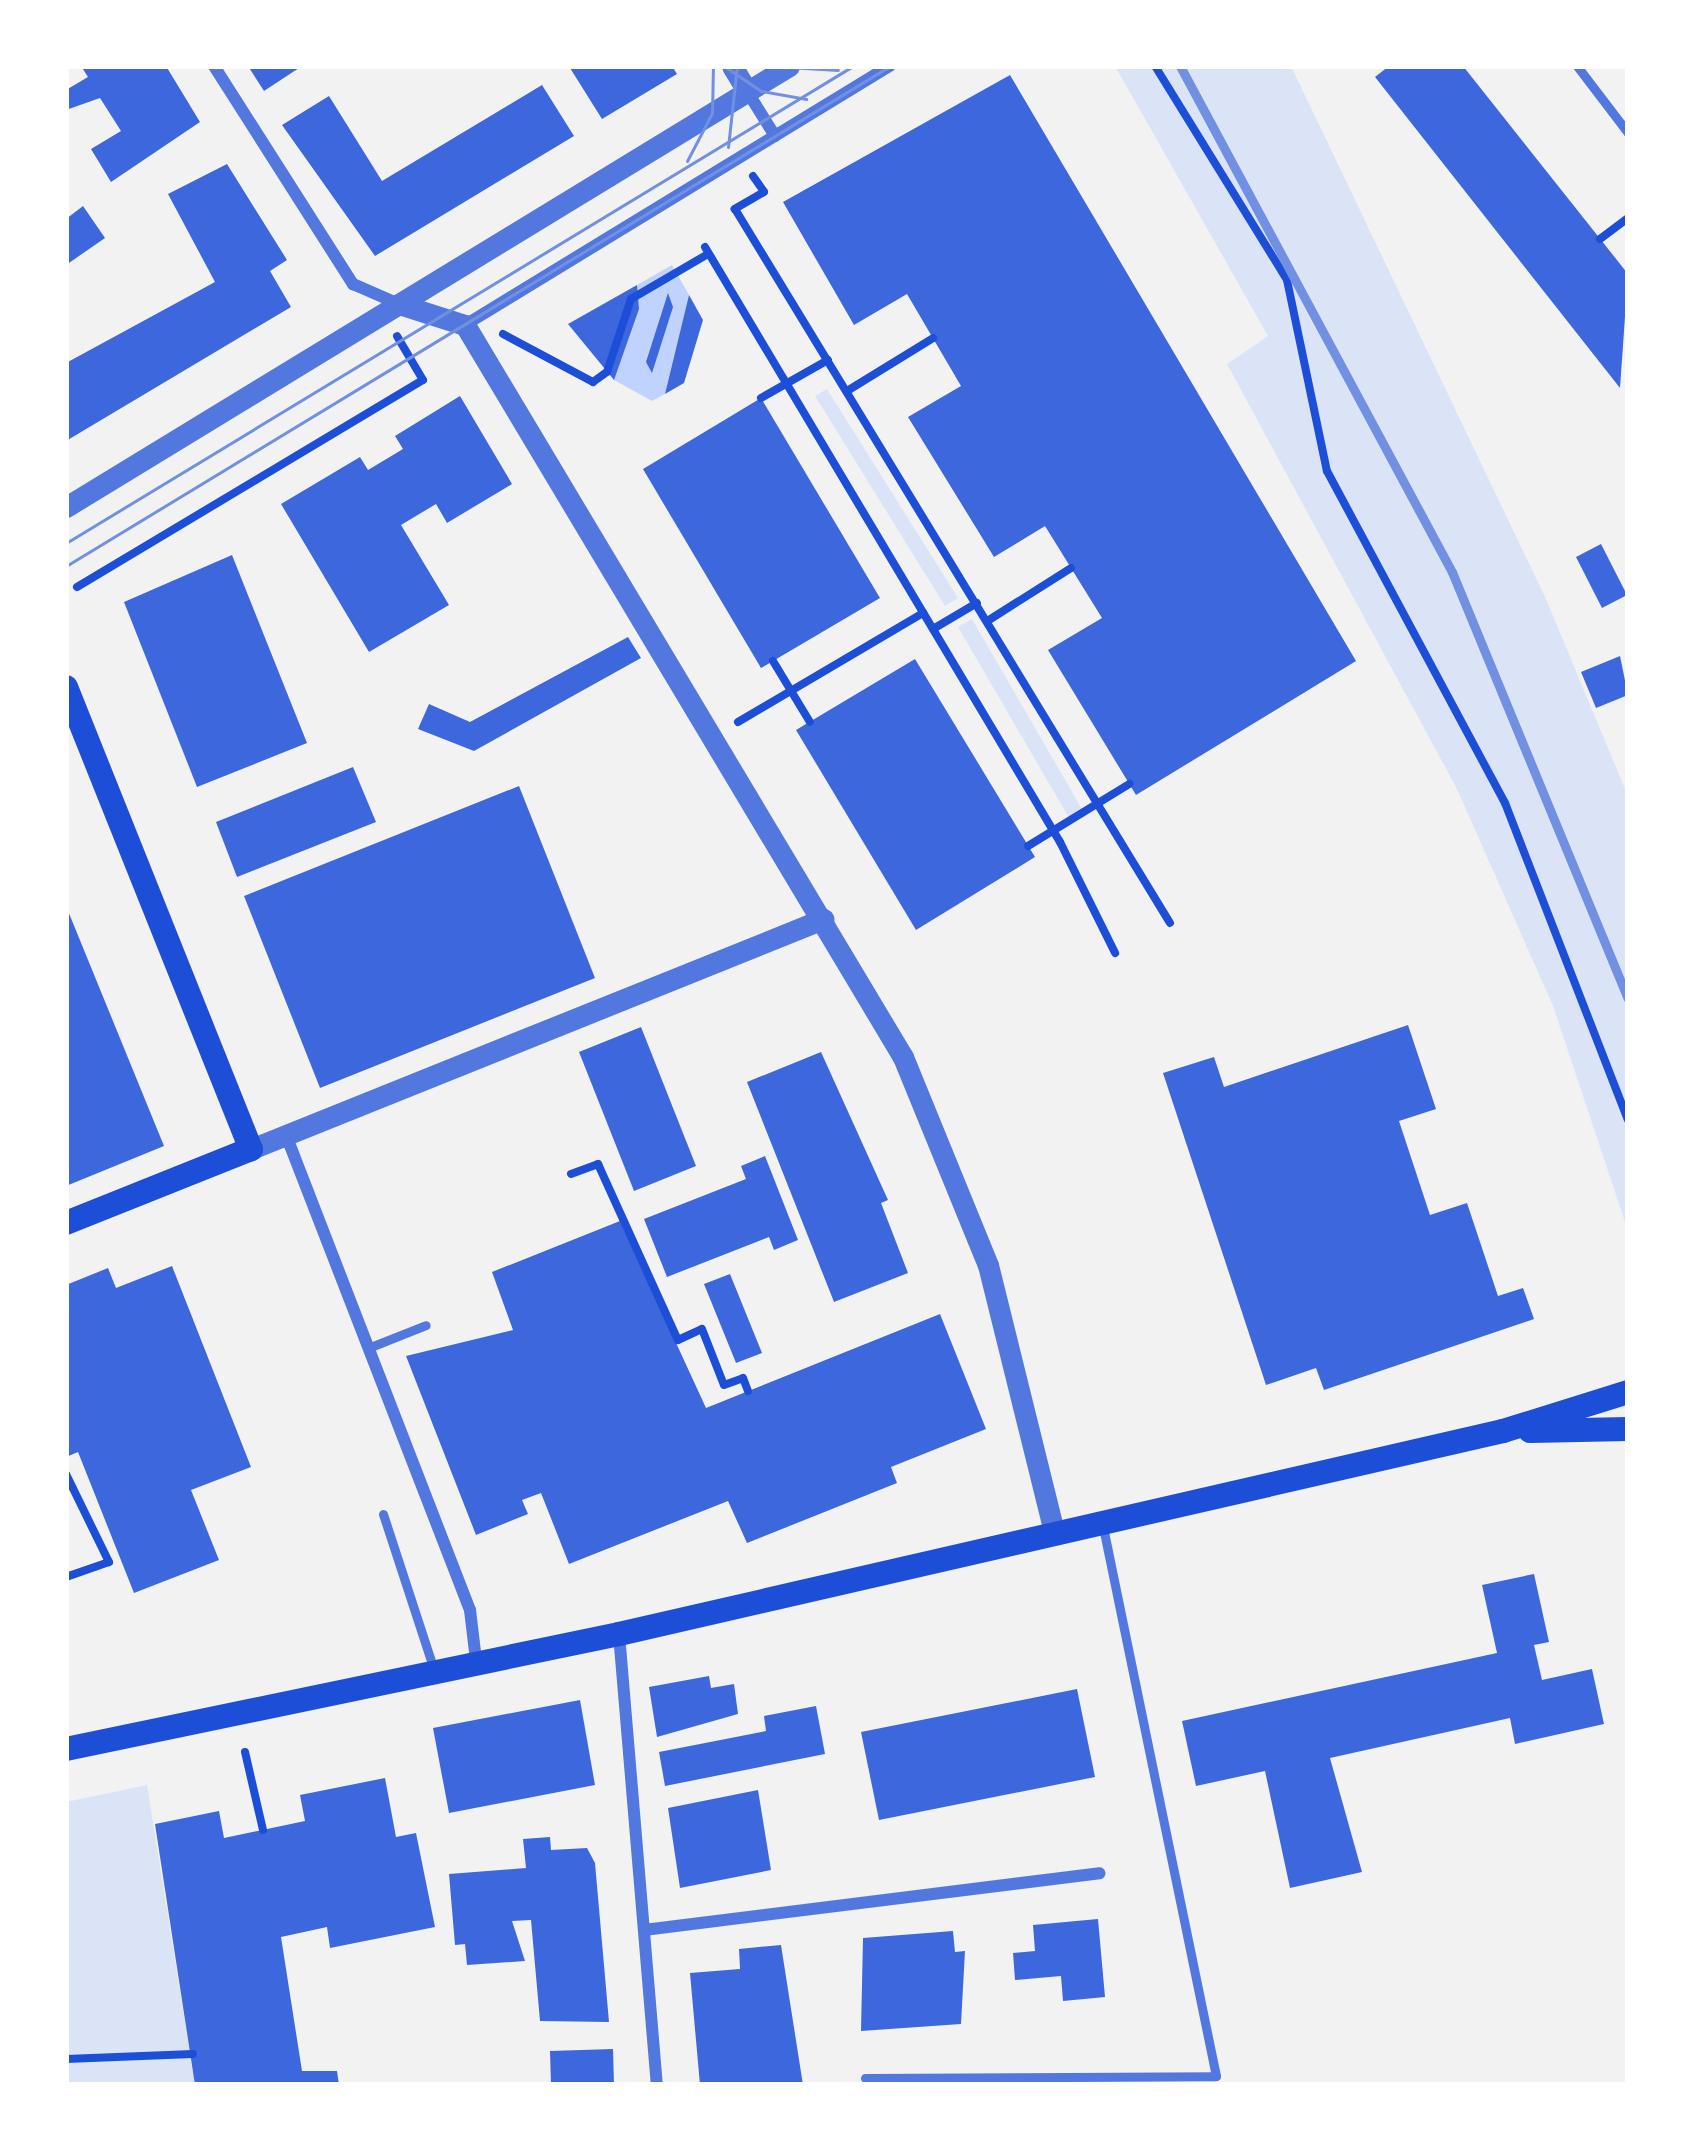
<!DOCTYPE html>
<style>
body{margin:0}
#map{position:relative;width:1694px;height:2151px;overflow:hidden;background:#f2f2f2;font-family:"Nunito Sans",sans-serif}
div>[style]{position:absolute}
.green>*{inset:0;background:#dbe4f7}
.water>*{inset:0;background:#bfd3fe}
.building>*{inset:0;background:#3d67dc}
.path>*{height:8px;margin:-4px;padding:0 4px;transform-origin:4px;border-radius:4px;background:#1d4ed8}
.service>*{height:9px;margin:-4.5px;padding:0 4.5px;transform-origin:4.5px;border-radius:4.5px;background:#5277de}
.minor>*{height:12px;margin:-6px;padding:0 6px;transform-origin:6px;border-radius:6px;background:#5277de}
.tertiary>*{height:21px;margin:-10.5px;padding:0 10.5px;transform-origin:10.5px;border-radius:10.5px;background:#5277de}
.secondary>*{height:24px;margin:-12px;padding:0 12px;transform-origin:12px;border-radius:12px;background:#1d4ed8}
.tram>*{height:3px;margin:-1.5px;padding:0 1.5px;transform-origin:1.5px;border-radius:1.5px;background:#7290e2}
.rail>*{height:9px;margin:-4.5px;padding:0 4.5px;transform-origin:4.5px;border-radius:4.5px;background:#7290e2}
span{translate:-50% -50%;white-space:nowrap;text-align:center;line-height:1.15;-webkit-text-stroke:12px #fff;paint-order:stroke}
.frame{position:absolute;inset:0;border:69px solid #fff;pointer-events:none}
</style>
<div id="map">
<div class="green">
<i style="clip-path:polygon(1115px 66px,1291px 66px,1546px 599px,1628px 796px,1628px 1231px,1553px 1006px,1457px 789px,1227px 364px,1268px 336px)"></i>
<i style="clip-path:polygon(827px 389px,958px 598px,945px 606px,815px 396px)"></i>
<i style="clip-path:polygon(972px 619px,1086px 816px,1072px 823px,958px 627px)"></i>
<i style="clip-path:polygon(147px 1785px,195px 2085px,66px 2085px,66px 1802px)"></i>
</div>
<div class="water">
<i style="clip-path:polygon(672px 265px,689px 295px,665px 394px,652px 401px,614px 380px,637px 285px)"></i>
</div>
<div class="building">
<i style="clip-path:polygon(81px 66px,166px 66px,200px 122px,111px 182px,91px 149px,121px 131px,100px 98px,66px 110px,66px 90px,88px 77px)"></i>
<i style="clip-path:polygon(248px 66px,302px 66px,264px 91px)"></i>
<i style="clip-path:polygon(672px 66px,677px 74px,602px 119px,570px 68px)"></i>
<i style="clip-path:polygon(1389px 66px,1463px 66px,1628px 274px,1620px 388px,1375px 77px)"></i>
<i style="clip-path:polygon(1010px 75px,1356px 661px,1136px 795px,1048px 650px,1102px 618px,1045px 526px,994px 557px,908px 417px,961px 386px,907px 294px,854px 325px,783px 202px)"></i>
<i style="clip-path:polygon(542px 85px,574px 136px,375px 256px,282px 125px,329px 96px,382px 181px)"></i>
<i style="clip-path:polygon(227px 164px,287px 260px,270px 271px,291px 307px,66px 441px,66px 363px,215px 282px,168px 194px)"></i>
<i style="clip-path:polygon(83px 206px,105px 238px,66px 265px,66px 219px)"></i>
<i style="clip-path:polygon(637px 285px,639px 309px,614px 380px,568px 324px)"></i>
<i style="clip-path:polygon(668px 293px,673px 307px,652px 373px,646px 362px)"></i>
<i style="clip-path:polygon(689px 295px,703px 320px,684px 383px,665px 394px)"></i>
<i style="clip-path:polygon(460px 396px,512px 484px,447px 523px,436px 504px,401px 525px,449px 605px,369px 652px,281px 504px,360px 457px,368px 470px,403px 449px,395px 436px)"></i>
<i style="clip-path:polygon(761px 398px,880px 598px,761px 668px,643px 469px)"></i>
<i style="clip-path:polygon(1601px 544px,1627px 595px,1602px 608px,1576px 557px)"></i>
<i style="clip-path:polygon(232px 555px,307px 743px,197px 787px,124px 602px)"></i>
<i style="clip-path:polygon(628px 637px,641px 658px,474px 751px,418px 729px,429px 704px,470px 722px)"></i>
<i style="clip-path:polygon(1620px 656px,1628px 695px,1596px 708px,1581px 672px)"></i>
<i style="clip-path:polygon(915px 659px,1035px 857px,916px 930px,796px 730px)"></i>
<i style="clip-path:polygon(353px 767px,376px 822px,237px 877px,216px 822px)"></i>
<i style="clip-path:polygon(519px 786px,595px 978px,320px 1088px,244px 896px)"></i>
<i style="clip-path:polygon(66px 906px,164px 1146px,66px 1186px)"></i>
<i style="clip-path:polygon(1408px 1025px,1436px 1109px,1399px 1121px,1430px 1215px,1467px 1203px,1498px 1296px,1523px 1288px,1534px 1319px,1324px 1390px,1316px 1368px,1266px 1385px,1163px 1073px,1214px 1057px,1224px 1087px)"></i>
<i style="clip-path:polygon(641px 1027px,696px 1166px,634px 1191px,579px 1052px)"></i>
<i style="clip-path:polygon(821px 1052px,888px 1200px,881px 1203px,908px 1273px,834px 1302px,747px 1082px)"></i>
<i style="clip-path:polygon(765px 1156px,798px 1240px,774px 1250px,769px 1237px,667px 1277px,644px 1219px,746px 1179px,741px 1166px)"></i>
<i style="clip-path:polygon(620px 1221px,706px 1408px,940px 1314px,986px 1429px,891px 1467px,897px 1483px,747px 1543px,728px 1501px,569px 1564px,541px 1493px,522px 1500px,528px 1514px,476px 1535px,406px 1356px,513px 1330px,492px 1272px)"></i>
<i style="clip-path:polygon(172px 1266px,251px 1467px,191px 1490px,219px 1560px,134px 1593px,78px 1452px,66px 1457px,66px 1285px,108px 1268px,116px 1288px)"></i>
<i style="clip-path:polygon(730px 1274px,762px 1353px,736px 1363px,704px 1284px)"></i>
<i style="clip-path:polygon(1534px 1574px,1549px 1642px,1534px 1645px,1542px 1680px,1592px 1669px,1604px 1724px,1515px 1744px,1510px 1718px,1330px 1758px,1362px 1872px,1290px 1888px,1265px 1771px,1196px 1786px,1182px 1721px,1497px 1653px,1482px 1585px)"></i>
<i style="clip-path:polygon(709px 1676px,711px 1688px,734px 1684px,738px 1714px,657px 1737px,649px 1687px)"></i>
<i style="clip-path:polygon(1077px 1689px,1095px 1777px,879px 1820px,861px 1732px)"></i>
<i style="clip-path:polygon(580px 1700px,595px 1785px,449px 1813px,433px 1728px)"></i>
<i style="clip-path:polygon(816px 1706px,825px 1754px,665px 1786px,659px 1752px,766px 1731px,764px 1716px)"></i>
<i style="clip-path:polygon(385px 1778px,396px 1837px,416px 1833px,435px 1927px,330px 1948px,327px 1927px,281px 1937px,302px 2071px,337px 2071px,339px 2085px,195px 2085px,155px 1824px,219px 1811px,224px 1838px,305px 1821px,300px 1795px)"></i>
<i style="clip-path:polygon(758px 1790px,771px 1870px,680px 1888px,668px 1808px)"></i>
<i style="clip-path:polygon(550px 1837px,551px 1850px,587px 1848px,595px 1863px,609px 2022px,540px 2021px,531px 1920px,512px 1921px,525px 1961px,467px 1965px,465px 1944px,455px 1945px,449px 1874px,526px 1868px,523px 1839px)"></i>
<i style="clip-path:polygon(1098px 1919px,1105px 1997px,1063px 2001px,1061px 1976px,1015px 1980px,1013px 1953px,1035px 1951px,1033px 1925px)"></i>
<i style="clip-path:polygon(953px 1931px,955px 1952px,965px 1951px,961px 2024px,861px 2031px,863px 1938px)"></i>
<i style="clip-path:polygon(781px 1945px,803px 2085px,700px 2085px,690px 1973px,740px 1969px,739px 1949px)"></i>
<i style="clip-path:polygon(613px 2049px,614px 2085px,551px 2085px,550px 2051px)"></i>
</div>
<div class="path">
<i style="left:1155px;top:66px;width:251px;rotate:58.3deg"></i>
<i style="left:1287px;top:280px;width:195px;rotate:78.2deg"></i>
<i style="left:1327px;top:471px;width:377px;rotate:61.8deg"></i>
<i style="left:1505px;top:803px;width:340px;rotate:68.8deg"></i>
<i style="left:753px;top:176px;width:19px;rotate:55deg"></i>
<i style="left:764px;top:192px;width:34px;rotate:150deg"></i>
<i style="left:735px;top:209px;width:836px;rotate:58.65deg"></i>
<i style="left:1600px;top:239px;width:35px;rotate:-37deg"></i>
<i style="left:705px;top:247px;width:693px;rotate:59.18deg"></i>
<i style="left:1060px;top:842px;width:124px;rotate:63.6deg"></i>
<i style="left:503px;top:334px;width:102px;rotate:28.1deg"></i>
<i style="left:593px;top:382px;width:17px;rotate:-36deg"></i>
<i style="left:607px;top:372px;width:77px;rotate:-71.8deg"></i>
<i style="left:631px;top:299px;width:89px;rotate:-30.3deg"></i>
<i style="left:847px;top:391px;width:101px;rotate:-31.6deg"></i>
<i style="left:761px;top:398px;width:77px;rotate:-29.6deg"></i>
<i style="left:77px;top:587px;width:403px;rotate:-30.9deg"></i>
<i style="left:423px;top:380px;width:51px;rotate:-120.6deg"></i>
<i style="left:989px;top:620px;width:97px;rotate:-32.4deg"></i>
<i style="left:933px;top:629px;width:51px;rotate:-30.6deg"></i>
<i style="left:773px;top:661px;width:71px;rotate:58.8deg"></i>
<i style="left:738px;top:722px;width:215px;rotate:-30.5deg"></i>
<i style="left:1028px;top:846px;width:119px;rotate:-31.5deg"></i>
<i style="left:571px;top:1174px;width:29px;rotate:-20deg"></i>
<i style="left:598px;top:1164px;width:193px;rotate:65.6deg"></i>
<i style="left:678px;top:1340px;width:26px;rotate:-25deg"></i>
<i style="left:702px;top:1329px;width:60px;rotate:68.6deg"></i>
<i style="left:724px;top:1385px;width:20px;rotate:-20deg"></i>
<i style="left:743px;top:1378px;width:14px;rotate:69deg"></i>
<i style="left:66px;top:1474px;width:98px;rotate:64deg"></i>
<i style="left:109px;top:1562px;width:46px;rotate:160.8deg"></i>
<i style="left:245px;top:1752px;width:80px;rotate:77deg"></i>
<i style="left:66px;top:2059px;width:127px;rotate:-2.3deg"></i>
</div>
<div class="service">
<i style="left:1577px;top:66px;width:84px;rotate:52.7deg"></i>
<i style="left:368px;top:1348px;width:62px;rotate:-21.6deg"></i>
<i style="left:383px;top:1514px;width:164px;rotate:71.9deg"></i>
<i style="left:865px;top:2078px;width:351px;rotate:-0.3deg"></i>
<i style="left:1216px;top:2076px;width:561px;rotate:-101.63deg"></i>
</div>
<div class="minor">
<i style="left:214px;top:66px;width:259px;rotate:57.5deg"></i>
<i style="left:353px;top:284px;width:50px;rotate:23.5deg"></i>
<i style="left:747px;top:91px;width:53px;rotate:58.1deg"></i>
<i style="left:465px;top:325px;width:498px;rotate:-31.4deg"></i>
<i style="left:286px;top:1135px;width:509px;rotate:68.83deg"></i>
<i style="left:470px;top:1610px;width:50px;rotate:83.2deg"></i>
<i style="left:619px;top:1634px;width:453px;rotate:85.2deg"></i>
<i style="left:644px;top:1930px;width:459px;rotate:-7.1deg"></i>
</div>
<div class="tertiary">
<i style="left:732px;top:66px;width:29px;rotate:59deg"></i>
<i style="left:399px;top:304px;width:69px;rotate:17.7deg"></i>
<i style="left:465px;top:325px;width:853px;rotate:59.11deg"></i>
<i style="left:903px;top:1057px;width:225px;rotate:67.8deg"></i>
<i style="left:988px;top:1265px;width:275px;rotate:76.1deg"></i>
<i style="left:66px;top:507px;width:847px;rotate:-31.38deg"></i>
<i style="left:251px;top:1149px;width:617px;rotate:-21.9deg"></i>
</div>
<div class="secondary">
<i style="left:66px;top:687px;width:498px;rotate:68.2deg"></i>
<i style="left:251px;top:1149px;width:199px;rotate:158.2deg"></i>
<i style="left:1530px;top:1431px;width:98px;rotate:-1.2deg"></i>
<i style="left:66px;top:1749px;width:565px;rotate:-11.75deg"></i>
<i style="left:619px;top:1634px;width:907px;rotate:-12.93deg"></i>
<i style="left:1503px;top:1431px;width:131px;rotate:-17.3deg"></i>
</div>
<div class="tram">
<i style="left:724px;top:66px;width:45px;rotate:34deg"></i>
<i style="left:761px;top:91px;width:46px;rotate:10.1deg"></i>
<i style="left:770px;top:66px;width:68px;rotate:3.4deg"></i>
<i style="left:728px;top:147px;width:81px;rotate:-83.7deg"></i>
<i style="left:687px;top:161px;width:54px;rotate:-62.5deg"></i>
<i style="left:712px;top:113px;width:47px;rotate:-88.8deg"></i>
<i style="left:66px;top:543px;width:920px;rotate:-31.22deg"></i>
<i style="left:66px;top:566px;width:964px;rotate:-31.25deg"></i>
</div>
<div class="rail">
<i style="left:1180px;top:66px;width:574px;rotate:61.74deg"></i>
<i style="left:1452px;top:572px;width:461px;rotate:67.6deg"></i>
</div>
<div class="frame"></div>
</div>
